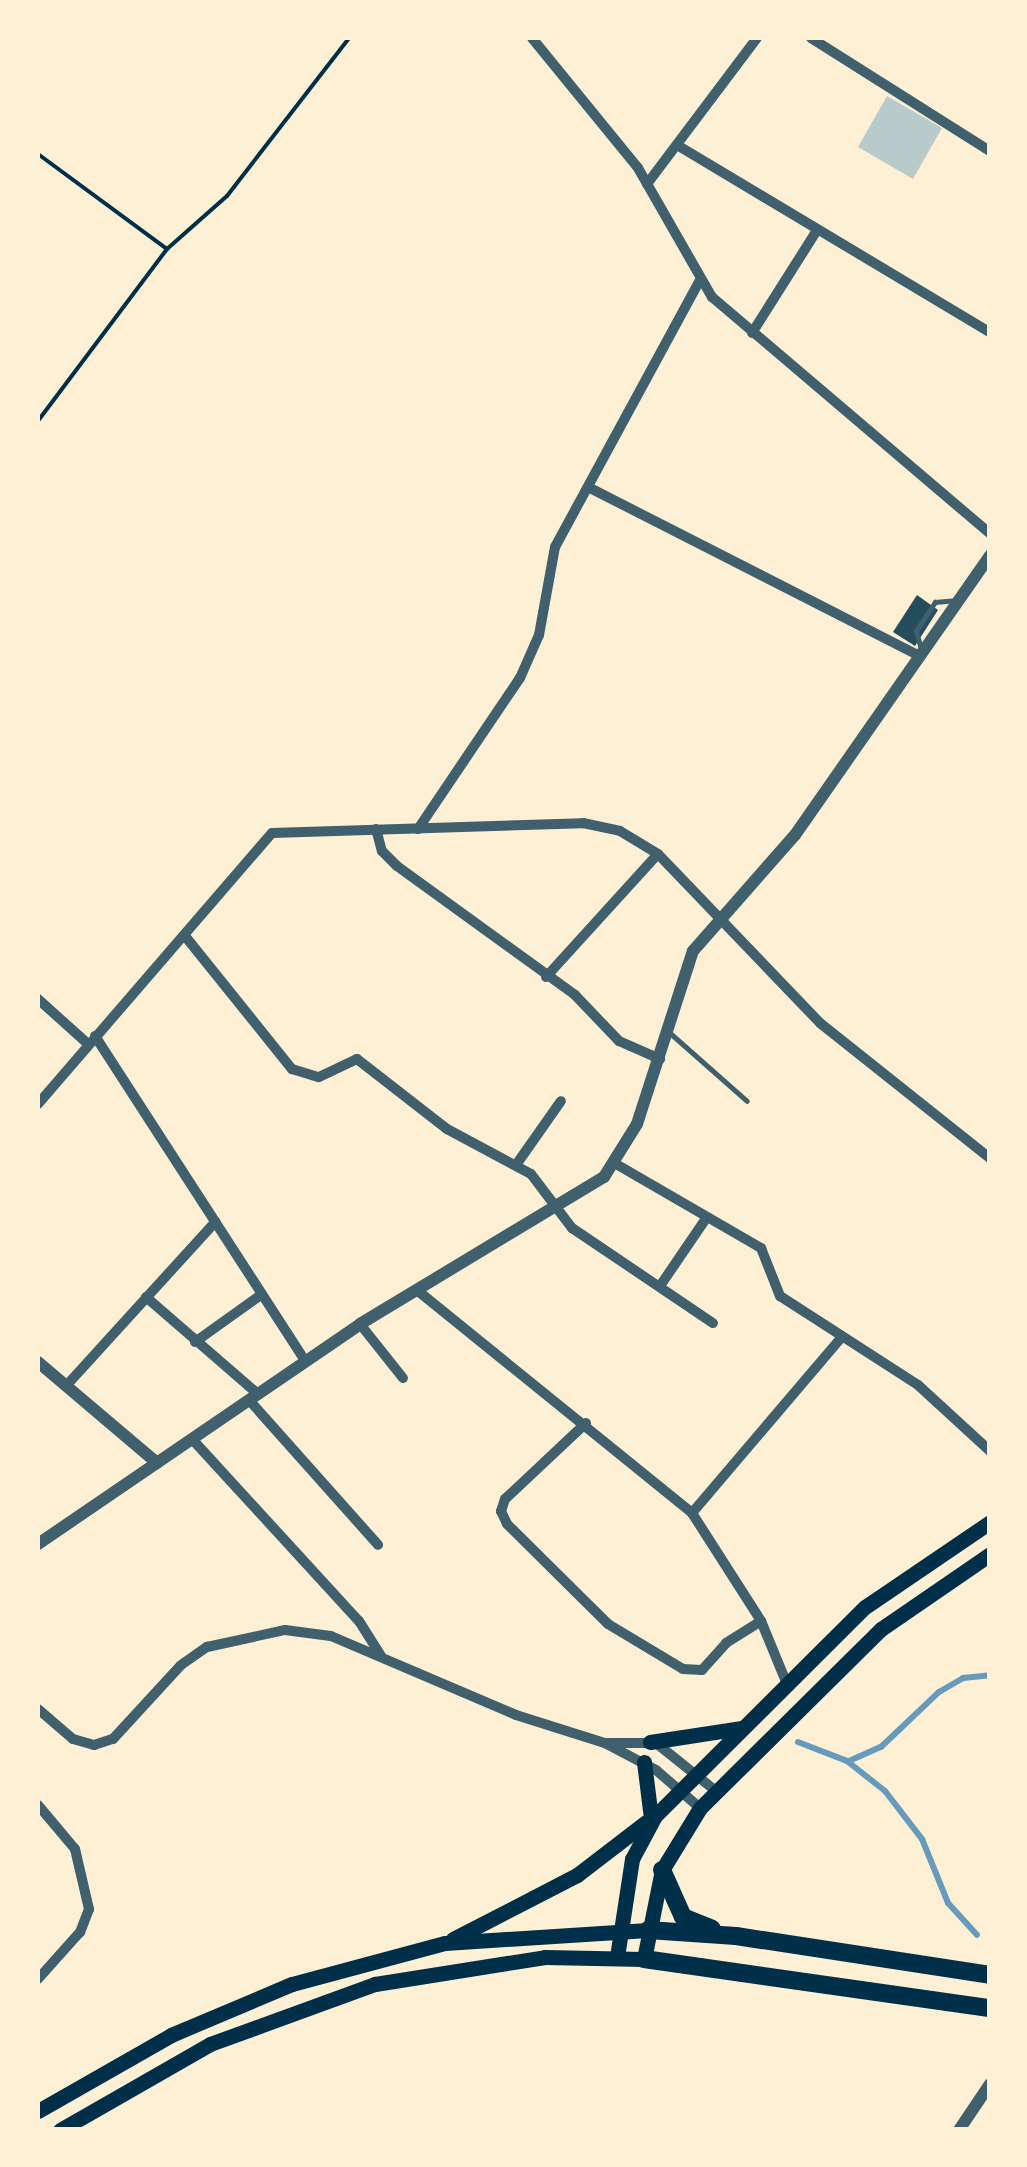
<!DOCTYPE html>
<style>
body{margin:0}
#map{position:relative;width:1027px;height:2167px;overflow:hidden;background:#fdf0d5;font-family:Arial,sans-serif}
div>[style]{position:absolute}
.green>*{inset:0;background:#b9caca}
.stream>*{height:6px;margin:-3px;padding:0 3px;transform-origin:3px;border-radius:3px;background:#669bbc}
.building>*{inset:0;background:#264d5e}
.path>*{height:4px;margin:-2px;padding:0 2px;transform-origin:2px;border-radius:2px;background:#003049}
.service>*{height:5px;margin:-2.5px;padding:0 2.5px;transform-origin:2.5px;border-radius:2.5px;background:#3f606c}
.minor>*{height:10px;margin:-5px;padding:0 5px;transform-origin:5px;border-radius:5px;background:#3f606c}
.tertiary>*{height:12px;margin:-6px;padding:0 6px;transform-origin:6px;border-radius:6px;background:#3f606c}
.secondary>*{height:15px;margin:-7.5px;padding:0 7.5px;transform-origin:7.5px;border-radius:7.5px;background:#003049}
.primary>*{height:18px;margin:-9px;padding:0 9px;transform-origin:9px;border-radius:9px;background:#003049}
span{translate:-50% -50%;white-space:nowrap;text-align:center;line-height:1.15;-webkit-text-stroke:8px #fdf0d5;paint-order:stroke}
.frame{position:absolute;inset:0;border:40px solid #fdf0d5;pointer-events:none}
</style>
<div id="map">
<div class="green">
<i style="clip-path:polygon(887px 96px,942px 128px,913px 179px,858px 147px)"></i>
</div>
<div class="stream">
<i style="left:798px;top:1742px;width:53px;rotate:21.2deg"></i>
<i style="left:847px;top:1761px;width:48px;rotate:38.3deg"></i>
<i style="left:885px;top:1791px;width:61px;rotate:52.4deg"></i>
<i style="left:922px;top:1839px;width:69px;rotate:67.9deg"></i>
<i style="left:948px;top:1903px;width:43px;rotate:47.8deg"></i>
<i style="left:849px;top:1761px;width:35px;rotate:-24deg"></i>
<i style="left:881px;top:1747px;width:80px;rotate:-43.5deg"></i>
<i style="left:939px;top:1692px;width:28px;rotate:-30deg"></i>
<i style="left:963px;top:1678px;width:27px;rotate:-6deg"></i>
</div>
<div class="building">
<i style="clip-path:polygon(917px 595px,938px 610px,915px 646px,893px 632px)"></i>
</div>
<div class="path">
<i style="left:38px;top:154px;width:160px;rotate:36.4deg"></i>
<i style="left:167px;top:249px;width:215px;rotate:126.9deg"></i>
<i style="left:167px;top:249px;width:80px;rotate:-41.5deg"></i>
<i style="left:227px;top:196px;width:200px;rotate:-52.3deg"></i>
</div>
<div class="service">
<i style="left:921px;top:649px;width:19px;rotate:-106deg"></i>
<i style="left:916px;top:631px;width:35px;rotate:-57deg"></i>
<i style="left:935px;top:602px;width:22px;rotate:-5deg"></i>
<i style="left:671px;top:1034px;width:101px;rotate:41.4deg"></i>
</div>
<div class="minor">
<i style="left:532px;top:38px;width:168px;rotate:50.8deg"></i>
<i style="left:638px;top:168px;width:149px;rotate:60.2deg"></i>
<i style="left:712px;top:297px;width:365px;rotate:40.4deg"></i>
<i style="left:811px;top:38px;width:212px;rotate:32.3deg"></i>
<i style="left:677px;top:145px;width:365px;rotate:30.9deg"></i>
<i style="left:647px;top:184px;width:183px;rotate:-53deg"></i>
<i style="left:752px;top:333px;width:122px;rotate:-57.7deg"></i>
<i style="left:588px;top:487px;width:372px;rotate:27deg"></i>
<i style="left:376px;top:829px;width:23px;rotate:75deg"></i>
<i style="left:382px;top:851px;width:21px;rotate:45deg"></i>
<i style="left:397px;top:866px;width:220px;rotate:35.9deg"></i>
<i style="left:575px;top:995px;width:64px;rotate:46.3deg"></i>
<i style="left:619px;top:1041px;width:45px;rotate:23.7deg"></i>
<i style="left:418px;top:829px;width:182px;rotate:-56deg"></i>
<i style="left:520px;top:678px;width:47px;rotate:-66.2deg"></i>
<i style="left:539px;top:635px;width:89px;rotate:-79.7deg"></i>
<i style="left:555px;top:547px;width:302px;rotate:-61.5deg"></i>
<i style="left:185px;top:936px;width:171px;rotate:51.2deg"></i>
<i style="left:292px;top:1069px;width:28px;rotate:17deg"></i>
<i style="left:319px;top:1077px;width:42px;rotate:-25.3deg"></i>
<i style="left:357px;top:1059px;width:114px;rotate:37.9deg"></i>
<i style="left:447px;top:1129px;width:95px;rotate:28.2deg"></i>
<i style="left:531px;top:1174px;width:68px;rotate:52.8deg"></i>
<i style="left:572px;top:1228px;width:170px;rotate:34deg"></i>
<i style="left:546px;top:977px;width:166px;rotate:-47.7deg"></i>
<i style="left:38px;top:999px;width:67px;rotate:42deg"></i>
<i style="left:95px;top:1036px;width:386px;rotate:57.1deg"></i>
<i style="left:38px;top:1104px;width:358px;rotate:-49.2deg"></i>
<i style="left:272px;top:833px;width:311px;rotate:-1.8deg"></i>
<i style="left:583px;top:823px;width:38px;rotate:12deg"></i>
<i style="left:620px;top:831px;width:44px;rotate:31.2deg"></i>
<i style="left:658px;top:854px;width:234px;rotate:46.2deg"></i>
<i style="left:820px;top:1023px;width:217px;rotate:38.5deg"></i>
<i style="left:616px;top:1164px;width:168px;rotate:30.1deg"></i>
<i style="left:761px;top:1248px;width:52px;rotate:68.4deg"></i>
<i style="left:780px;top:1296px;width:164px;rotate:32.8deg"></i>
<i style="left:918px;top:1385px;width:98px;rotate:42.5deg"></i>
<i style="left:516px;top:1165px;width:78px;rotate:-54.9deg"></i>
<i style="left:660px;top:1286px;width:83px;rotate:-55.7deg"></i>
<i style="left:418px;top:1291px;width:353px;rotate:39deg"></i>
<i style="left:692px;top:1513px;width:128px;rotate:57.4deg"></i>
<i style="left:761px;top:1621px;width:68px;rotate:67.6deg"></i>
<i style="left:146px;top:1297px;width:148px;rotate:40.9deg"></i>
<i style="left:360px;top:1324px;width:69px;rotate:51.5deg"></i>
<i style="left:195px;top:1342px;width:82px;rotate:-35.6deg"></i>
<i style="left:66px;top:1386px;width:222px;rotate:-47.7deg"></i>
<i style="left:249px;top:1400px;width:194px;rotate:48.3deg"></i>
<i style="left:586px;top:1423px;width:111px;rotate:136.8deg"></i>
<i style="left:505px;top:1499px;width:13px;rotate:108deg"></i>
<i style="left:501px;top:1511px;width:14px;rotate:65deg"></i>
<i style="left:507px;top:1524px;width:142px;rotate:44.7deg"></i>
<i style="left:608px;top:1624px;width:87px;rotate:31deg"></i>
<i style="left:683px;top:1669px;width:19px;rotate:3deg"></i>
<i style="left:702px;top:1670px;width:36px;rotate:-48deg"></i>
<i style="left:726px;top:1643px;width:41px;rotate:-32.2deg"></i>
<i style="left:192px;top:1439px;width:247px;rotate:47.5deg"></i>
<i style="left:359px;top:1621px;width:41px;rotate:57.8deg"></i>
<i style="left:692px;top:1513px;width:228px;rotate:-49.6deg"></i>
<i style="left:38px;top:1709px;width:46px;rotate:40.6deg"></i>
<i style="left:73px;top:1739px;width:22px;rotate:16deg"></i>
<i style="left:94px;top:1745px;width:20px;rotate:-18deg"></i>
<i style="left:113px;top:1739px;width:100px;rotate:-47.4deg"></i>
<i style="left:181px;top:1665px;width:32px;rotate:-35deg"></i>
<i style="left:207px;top:1647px;width:80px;rotate:-12.3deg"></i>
<i style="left:285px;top:1630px;width:46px;rotate:7.4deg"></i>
<i style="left:331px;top:1636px;width:201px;rotate:23.1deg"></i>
<i style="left:516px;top:1715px;width:93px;rotate:17.5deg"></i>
<i style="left:605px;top:1743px;width:58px;rotate:27.9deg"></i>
<i style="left:656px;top:1770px;width:58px;rotate:40.8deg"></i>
<i style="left:609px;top:1743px;width:47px"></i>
<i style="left:656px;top:1743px;width:77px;rotate:38.7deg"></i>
<i style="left:38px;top:1805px;width:57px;rotate:49.9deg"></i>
<i style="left:75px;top:1849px;width:62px;rotate:76.9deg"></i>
<i style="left:89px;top:1909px;width:25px;rotate:111deg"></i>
<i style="left:80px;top:1932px;width:63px;rotate:131.8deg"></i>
</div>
<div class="tertiary">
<i style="left:38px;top:1362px;width:156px;rotate:40.3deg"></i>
<i style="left:38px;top:1544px;width:390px;rotate:-34.3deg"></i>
<i style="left:360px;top:1324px;width:285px;rotate:-31.1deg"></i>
<i style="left:604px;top:1177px;width:62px;rotate:-58.1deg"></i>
<i style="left:637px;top:1124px;width:182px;rotate:-72.1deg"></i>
<i style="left:693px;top:951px;width:154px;rotate:-48.7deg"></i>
<i style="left:795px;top:835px;width:341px;rotate:-55.1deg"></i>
<i style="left:959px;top:2130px;width:55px;rotate:-56deg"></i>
</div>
<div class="secondary">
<i style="left:650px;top:1742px;width:93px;rotate:-8.7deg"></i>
<i style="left:644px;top:1762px;width:56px;rotate:82.9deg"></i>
<i style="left:453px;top:1939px;width:140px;rotate:-27.3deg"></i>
<i style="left:577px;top:1875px;width:87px;rotate:-37.5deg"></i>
<i style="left:617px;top:1957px;width:99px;rotate:-81.3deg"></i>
<i style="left:632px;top:1859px;width:49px;rotate:-61.9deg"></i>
<i style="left:655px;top:1816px;width:296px;rotate:-44.9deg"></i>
<i style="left:865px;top:1607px;width:151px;rotate:-34.2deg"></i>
<i style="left:38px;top:2111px;width:153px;rotate:-29.7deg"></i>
<i style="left:171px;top:2035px;width:131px;rotate:-22.9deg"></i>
<i style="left:292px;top:1984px;width:158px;rotate:-15deg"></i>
<i style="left:445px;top:1943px;width:203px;rotate:-3.7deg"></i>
<i style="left:60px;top:2130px;width:173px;rotate:-29.8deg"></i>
<i style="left:210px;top:2044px;width:176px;rotate:-20deg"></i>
<i style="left:375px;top:1984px;width:172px;rotate:-9deg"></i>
<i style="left:545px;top:1957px;width:99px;rotate:1.2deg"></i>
<i style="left:644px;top:1959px;width:91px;rotate:-78.6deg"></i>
<i style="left:662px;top:1870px;width:73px;rotate:-58.5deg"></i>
<i style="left:700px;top:1808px;width:255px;rotate:-44.7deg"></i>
<i style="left:881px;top:1629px;width:132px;rotate:-34.5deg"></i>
</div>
<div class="primary">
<i style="left:662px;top:1870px;width:51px;rotate:65.9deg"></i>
<i style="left:683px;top:1917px;width:31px;rotate:22deg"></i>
<i style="left:648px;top:1930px;width:88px;rotate:3.9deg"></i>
<i style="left:736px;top:1936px;width:257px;rotate:8.7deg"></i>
<i style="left:644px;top:1959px;width:349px;rotate:8.1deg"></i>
</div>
<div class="frame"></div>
</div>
